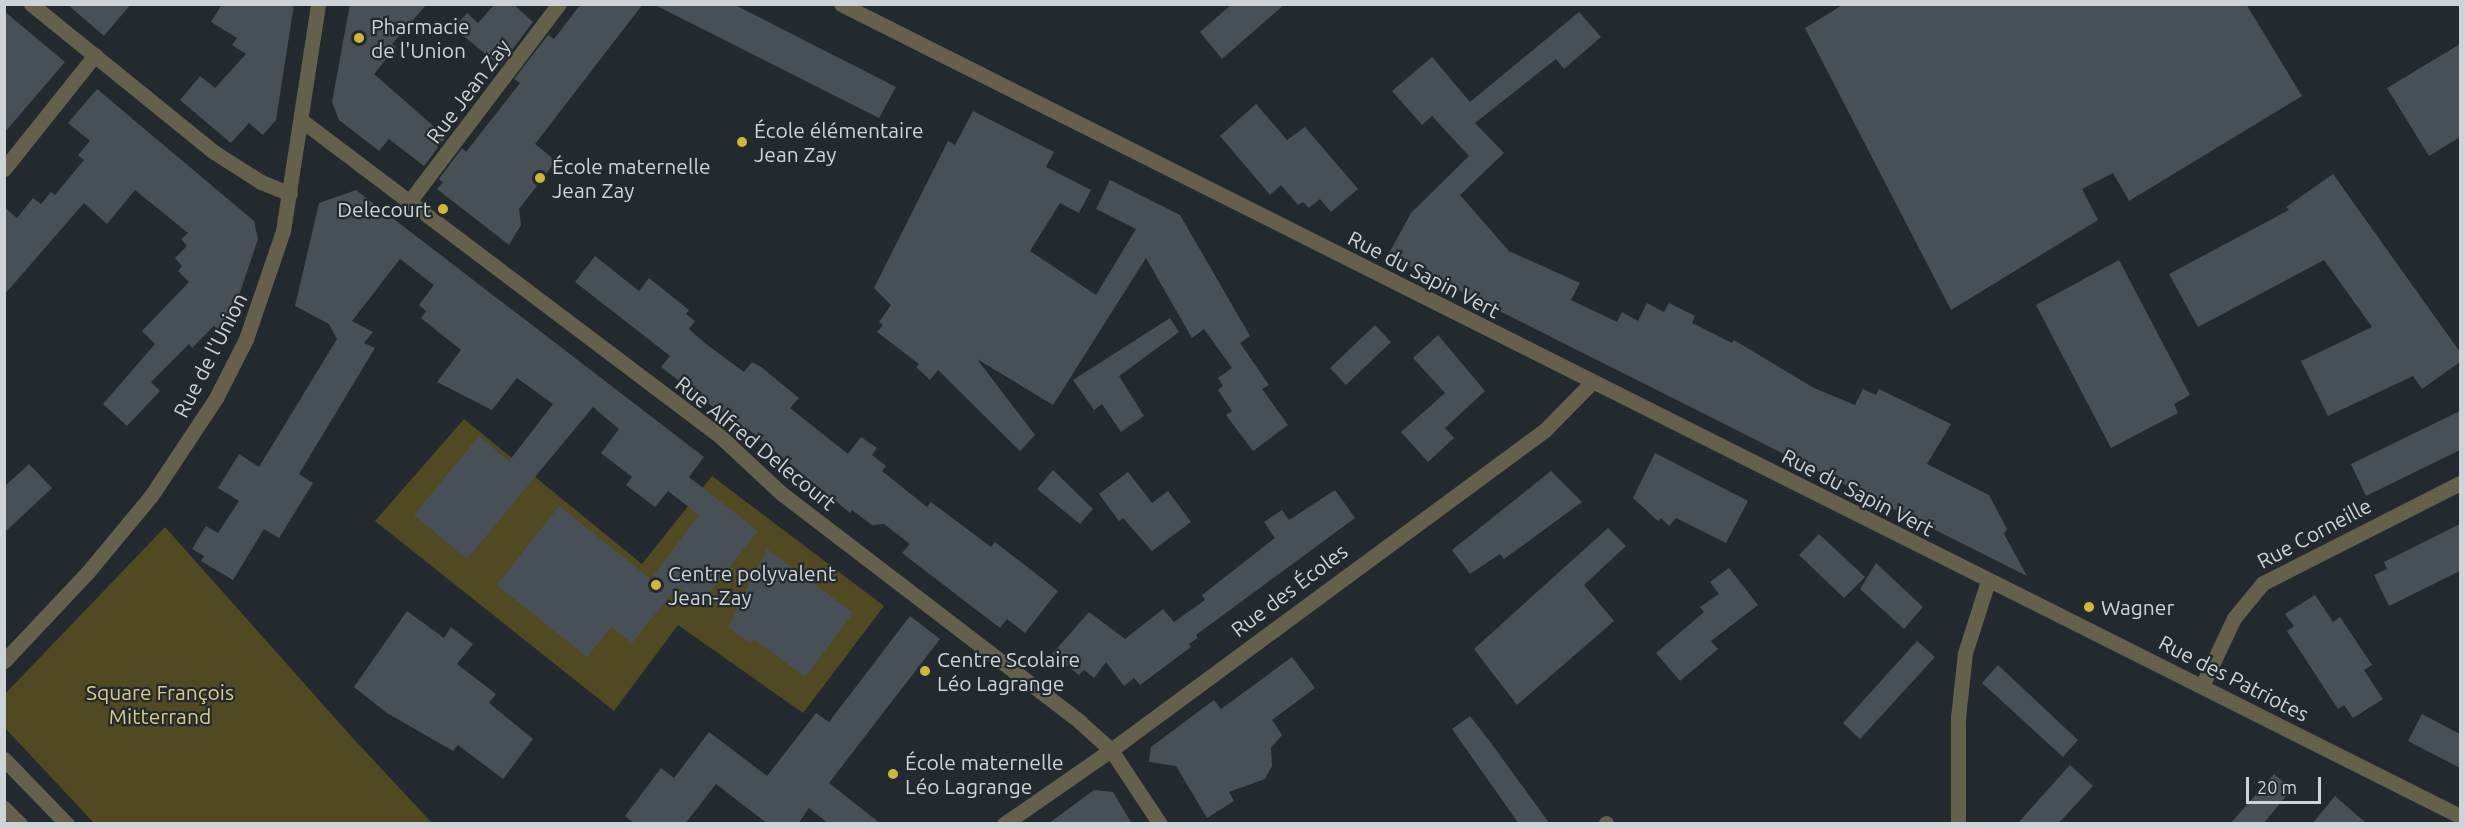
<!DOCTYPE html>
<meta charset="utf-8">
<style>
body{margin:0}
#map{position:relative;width:2465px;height:828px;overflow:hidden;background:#222a30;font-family:Ubuntu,sans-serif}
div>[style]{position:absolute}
.green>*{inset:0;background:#514922}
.building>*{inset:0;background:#475056}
.minor>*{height:15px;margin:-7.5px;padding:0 7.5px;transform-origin:7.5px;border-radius:7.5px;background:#64604c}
.dots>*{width:16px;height:16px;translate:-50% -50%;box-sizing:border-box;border:3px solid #222a30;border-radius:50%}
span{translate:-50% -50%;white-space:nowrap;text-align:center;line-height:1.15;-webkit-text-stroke:4.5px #222a30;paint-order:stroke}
.poi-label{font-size:21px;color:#ced3d7}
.left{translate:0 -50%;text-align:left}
.right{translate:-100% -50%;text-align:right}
.street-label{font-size:21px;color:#ced3d7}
.park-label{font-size:21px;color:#dccb7f}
.frame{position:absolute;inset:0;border:6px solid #ced3d7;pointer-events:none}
.scale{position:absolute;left:2246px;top:777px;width:75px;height:27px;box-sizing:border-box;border:3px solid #ced3d7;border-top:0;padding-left:8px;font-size:18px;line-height:21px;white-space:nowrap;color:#ced3d7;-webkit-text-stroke:4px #222a30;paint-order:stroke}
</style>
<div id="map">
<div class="green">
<i style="clip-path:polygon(464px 419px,642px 564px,712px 476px,884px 606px,803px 713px,678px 625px,614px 711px,375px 521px)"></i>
<i style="clip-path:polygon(165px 527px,350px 735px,432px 823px,94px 823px,5px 728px,5px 694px)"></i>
</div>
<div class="building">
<i style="clip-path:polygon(67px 4px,131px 4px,104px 36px)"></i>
<i style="clip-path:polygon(222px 4px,294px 4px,276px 120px,263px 135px,249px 123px,231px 143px,180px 100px,200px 76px,215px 88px,246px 54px,232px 45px,237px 38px,211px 22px)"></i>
<i style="clip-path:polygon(350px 4px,427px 4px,392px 44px,396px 47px,374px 74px,446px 137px,424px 166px,389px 139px,379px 151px,339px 120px,332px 102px)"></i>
<i style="clip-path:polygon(495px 4px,513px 4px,533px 22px,500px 66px,454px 28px,467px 13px,478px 23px)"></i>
<i style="clip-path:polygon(581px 4px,643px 4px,535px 144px,556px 161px,519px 209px,521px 225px,509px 245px,437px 189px,443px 182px,439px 179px,462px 148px,466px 152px,520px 83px,514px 79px,548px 35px,554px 39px)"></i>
<i style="clip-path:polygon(653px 4px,733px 4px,896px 87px,879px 118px)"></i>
<i style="clip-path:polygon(1232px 4px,1285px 4px,1222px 59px,1200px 32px)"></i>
<i style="clip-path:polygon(1844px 4px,2246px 4px,2302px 96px,2129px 201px,2113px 173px,2082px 189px,2098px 220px,1951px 310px,1805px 28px)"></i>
<i style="clip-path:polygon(4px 11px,65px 62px,4px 133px)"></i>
<i style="clip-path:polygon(1579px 12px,1601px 37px,1564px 69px,1556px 59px,1475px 123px,1504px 153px,1460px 195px,1509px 251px,1580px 283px,1571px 300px,1617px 322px,1622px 312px,1638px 321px,1647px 303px,1664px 312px,1669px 303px,1695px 316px,1692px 323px,1732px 343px,1734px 340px,1814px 388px,1855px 405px,1863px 389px,1876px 395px,1879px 389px,1951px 424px,1927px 464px,1989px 495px,2007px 529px,2004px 534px,2027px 576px,1388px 255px,1411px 213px,1469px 156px,1432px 116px,1422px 125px,1392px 91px,1432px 57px,1470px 102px)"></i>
<i style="clip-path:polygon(2460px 44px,2460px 137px,2429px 156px,2387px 88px)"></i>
<i style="clip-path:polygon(97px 89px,254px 221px,258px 239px,232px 316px,218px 330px,214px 326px,192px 348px,189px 344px,151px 382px,160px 391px,127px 426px,103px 404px,155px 344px,142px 331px,189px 282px,178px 271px,182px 266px,175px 258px,187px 246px,181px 239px,188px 233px,135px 190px,107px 224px,84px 203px,4px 295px,4px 207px,17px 218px,33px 198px,41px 204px,51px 192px,55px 195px,84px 160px,78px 155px,90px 141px,68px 123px)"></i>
<i style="clip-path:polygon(1256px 104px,1287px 140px,1305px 127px,1358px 189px,1331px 212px,1320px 199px,1309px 208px,1303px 202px,1298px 205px,1281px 185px,1270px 195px,1220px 136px)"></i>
<i style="clip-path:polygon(973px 111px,1054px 152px,1046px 167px,1091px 190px,1079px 213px,1060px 203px,1030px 251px,1096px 295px,1136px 229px,1096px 209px,1110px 180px,1180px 215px,1250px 336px,1240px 343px,1269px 385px,1262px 389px,1288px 425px,1253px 451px,1226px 415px,1232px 411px,1218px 390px,1223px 386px,1218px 378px,1232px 368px,1204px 329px,1192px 338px,1146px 258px,1053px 405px,977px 359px,1035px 435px,1020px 451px,938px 370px,930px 380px,916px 367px,919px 364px,877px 332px,883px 325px,879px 322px,891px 305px,874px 288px,948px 141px,955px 145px)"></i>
<i style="clip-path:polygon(2333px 174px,2460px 352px,2460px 362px,2422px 389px,2413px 376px,2328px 416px,2301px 361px,2372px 327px,2324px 260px,2198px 327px,2169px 274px,2289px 210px,2286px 207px)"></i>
<i style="clip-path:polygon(356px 190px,704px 457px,689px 477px,758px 531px,700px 605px,677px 587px,632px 643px,611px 627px,587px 657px,497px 585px,559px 506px,651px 579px,699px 515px,668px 491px,655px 507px,626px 485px,632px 477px,601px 453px,619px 429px,593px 407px,467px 559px,414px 515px,479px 436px,509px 461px,553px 404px,517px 378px,492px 410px,437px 382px,461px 350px,421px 318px,426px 311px,419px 305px,434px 285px,400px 259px,352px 321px,373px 332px,364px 343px,375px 348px,299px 474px,313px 483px,279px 538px,264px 529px,233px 580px,201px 561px,204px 556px,192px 549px,206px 526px,218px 533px,239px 501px,218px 488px,239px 454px,259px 467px,337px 339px,329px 324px,295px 306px,319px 203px)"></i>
<i style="clip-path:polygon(595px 256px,639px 291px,649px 278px,689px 310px,686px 314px,695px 321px,689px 329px,706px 344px,744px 372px,752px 362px,761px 367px,799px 398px,790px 408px,848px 454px,861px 437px,877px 448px,872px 455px,886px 466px,882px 471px,927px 507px,931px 502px,991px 547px,995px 542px,1058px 591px,1025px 633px,1007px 619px,1000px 628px,902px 553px,910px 544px,884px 524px,872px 525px,852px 510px,850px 513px,748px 429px,746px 432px,661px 367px,670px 356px,575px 282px)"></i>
<i style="clip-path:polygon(2119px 260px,2190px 395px,2174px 404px,2178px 413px,2111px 448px,2036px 305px)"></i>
<i style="clip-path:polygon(1170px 318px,1179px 332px,1119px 376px,1144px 416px,1121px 432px,1102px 404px,1094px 410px,1073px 380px)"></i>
<i style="clip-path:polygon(1375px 325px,1391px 342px,1346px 385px,1330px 368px)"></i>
<i style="clip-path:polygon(1438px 335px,1485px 391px,1445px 428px,1454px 438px,1428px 462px,1401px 432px,1445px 393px,1413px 358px)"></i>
<i style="clip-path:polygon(2460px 411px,2460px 450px,2366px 496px,2351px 464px)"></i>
<i style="clip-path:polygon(1655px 453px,1748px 501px,1726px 543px,1676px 518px,1669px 526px,1661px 518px,1658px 521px,1633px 498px)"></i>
<i style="clip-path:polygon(29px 464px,52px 488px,4px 533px,4px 487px)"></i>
<i style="clip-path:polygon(1053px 470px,1093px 509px,1080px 524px,1037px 489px)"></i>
<i style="clip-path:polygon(1551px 471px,1582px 502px,1504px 559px,1500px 554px,1470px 574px,1452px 550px)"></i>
<i style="clip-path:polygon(1128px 472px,1152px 503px,1168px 491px,1191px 522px,1152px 551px,1123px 518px,1119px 521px,1099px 494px)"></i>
<i style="clip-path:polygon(1335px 490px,1355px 518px,1196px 635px,1198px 638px,1189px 644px,1191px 647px,1140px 685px,1134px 678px,1124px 686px,1106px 662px,1094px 678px,1084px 670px,1079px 675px,1052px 654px,1089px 612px,1125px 639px,1163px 609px,1174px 622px,1205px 600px,1202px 595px,1275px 538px,1264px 522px,1282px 510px,1289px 520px)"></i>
<i style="clip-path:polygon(2460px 524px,2460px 571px,2389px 606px,2374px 575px,2387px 569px,2384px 562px)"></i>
<i style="clip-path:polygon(1608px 528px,1626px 546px,1584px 585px,1614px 621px,1517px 705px,1474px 649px)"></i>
<i style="clip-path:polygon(1819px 534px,1865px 577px,1844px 598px,1799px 555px)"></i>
<i style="clip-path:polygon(767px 549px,853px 613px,805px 677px,754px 639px,750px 643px,728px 627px)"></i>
<i style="clip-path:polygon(1876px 563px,1923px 607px,1904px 629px,1860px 589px)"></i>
<i style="clip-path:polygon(1729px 568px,1758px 605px,1711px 641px,1718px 649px,1680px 681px,1656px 653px,1704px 612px,1700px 607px,1719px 594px,1710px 582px)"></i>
<i style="clip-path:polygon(2315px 595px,2333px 622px,2340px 617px,2372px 665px,2364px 670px,2383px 699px,2353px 718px,2344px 705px,2338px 709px,2287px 631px,2294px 626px,2285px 614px)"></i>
<i style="clip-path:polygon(407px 611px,444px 638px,451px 627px,473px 644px,457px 664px,496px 694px,489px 703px,533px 739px,503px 779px,458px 745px,453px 751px,387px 713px,354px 687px)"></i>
<i style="clip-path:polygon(910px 616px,940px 639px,829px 783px,881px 824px,829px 824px,809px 808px,798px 824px,768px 824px,716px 784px,685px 824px,635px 824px,625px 816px,661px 768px,674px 778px,709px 732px,767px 776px,816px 713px,829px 722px)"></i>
<i style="clip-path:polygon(1917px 641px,1935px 657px,1860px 739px,1843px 723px)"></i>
<i style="clip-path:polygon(1292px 657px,1315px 688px,1272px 720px,1282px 735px,1271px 748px,1272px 766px,1265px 779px,1229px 792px,1234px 801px,1207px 818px,1176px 766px,1149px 762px,1151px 747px,1214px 700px,1221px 709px)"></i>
<i style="clip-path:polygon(1998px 665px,2078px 740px,2063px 757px,1982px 683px)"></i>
<i style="clip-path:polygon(2422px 714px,2460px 734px,2460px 768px,2408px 741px)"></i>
<i style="clip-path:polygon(1470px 716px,1491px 743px,1550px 824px,1519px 824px,1452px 729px)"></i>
<i style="clip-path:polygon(2070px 765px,2093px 786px,2058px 824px,2017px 824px)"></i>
<i style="clip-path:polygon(2274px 774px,2292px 789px,2263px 824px,2230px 824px)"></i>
<i style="clip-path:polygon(1094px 790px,1113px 792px,1132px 824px,1048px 824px)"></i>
<i style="clip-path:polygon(2335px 796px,2367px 824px,2312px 824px)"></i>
</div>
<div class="minor">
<i style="left:31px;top:4px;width:235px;rotate:39deg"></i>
<i style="left:214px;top:152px;width:56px;rotate:32.6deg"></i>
<i style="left:261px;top:182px;width:31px;rotate:22deg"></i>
<i style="left:841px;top:4px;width:1811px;rotate:26.64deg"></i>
<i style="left:301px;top:120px;width:526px;rotate:37.04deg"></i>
<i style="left:721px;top:437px;width:82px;rotate:43deg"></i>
<i style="left:781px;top:493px;width:377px;rotate:37.4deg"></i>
<i style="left:1080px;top:722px;width:42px;rotate:42.1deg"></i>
<i style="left:1111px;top:750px;width:89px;rotate:56.5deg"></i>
<i style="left:4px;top:169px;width:146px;rotate:-51.4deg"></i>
<i style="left:409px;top:202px;width:248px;rotate:-52.9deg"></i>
<i style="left:4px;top:661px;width:121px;rotate:-46.7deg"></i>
<i style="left:87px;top:573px;width:100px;rotate:-50.3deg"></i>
<i style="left:151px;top:496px;width:118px;rotate:-56.4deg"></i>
<i style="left:216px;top:398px;width:66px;rotate:-63deg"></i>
<i style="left:246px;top:339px;width:114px;rotate:-71.1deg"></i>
<i style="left:283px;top:231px;width:230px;rotate:-81.2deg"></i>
<i style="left:2202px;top:686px;width:75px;rotate:-64.8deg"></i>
<i style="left:2234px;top:618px;width:45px;rotate:-50.4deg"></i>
<i style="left:2263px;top:583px;width:221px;rotate:-26.9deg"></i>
<i style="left:4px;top:759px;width:91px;rotate:45.9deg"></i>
<i style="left:4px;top:808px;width:23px;rotate:45deg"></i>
<i style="left:1606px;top:823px;width:1px;rotate:90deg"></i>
<i style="left:1004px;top:824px;width:130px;rotate:-34.7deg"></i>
<i style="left:1111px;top:750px;width:539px;rotate:-36.4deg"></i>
<i style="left:1545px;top:430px;width:67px;rotate:-45.6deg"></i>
<i style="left:1958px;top:824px;width:106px;rotate:-90deg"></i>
<i style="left:1958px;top:718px;width:65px;rotate:-83.9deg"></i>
<i style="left:1965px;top:653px;width:76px;rotate:-72.3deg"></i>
</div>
<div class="dots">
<i style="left:359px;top:38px;background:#d1b736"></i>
<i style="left:742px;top:142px;background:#d1b736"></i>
<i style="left:540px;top:178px;background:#d1b736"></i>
<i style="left:443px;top:209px;background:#d1b736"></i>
<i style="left:656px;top:585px;background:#d1b736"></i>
<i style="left:2089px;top:607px;background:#d1b736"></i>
<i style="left:925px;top:671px;background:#d1b736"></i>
<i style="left:893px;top:774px;background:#d1b736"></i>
</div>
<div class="poi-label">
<span class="left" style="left:371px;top:38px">Pharmacie<br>de l'Union</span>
<span class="left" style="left:754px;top:142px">École élémentaire<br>Jean Zay</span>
<span class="left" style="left:552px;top:178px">École maternelle<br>Jean Zay</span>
<span class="right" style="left:431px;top:209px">Delecourt</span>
<span class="left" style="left:668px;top:585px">Centre polyvalent<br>Jean-Zay</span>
<span class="left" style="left:2101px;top:607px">Wagner</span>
<span class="left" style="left:937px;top:671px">Centre Scolaire<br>Léo Lagrange</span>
<span class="left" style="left:905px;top:774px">École maternelle<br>Léo Lagrange</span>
</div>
<div class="street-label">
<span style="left:468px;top:91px;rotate:-53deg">Rue Jean Zay</span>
<span style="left:1424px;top:274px;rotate:27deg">Rue du Sapin Vert</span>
<span style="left:210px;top:355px;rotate:-63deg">Rue de l'Union</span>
<span style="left:756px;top:443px;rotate:39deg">Rue Alfred Delecourt</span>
<span style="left:1858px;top:492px;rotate:27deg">Rue du Sapin Vert</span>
<span style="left:2314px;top:533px;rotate:-28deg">Rue Corneille</span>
<span style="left:1289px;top:590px;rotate:-37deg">Rue des Écoles</span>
<span style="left:2234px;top:678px;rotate:27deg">Rue des Patriotes</span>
</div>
<div class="park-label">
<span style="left:160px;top:704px">Square François<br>Mitterrand</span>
</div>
<div class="frame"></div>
<div class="scale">20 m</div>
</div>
